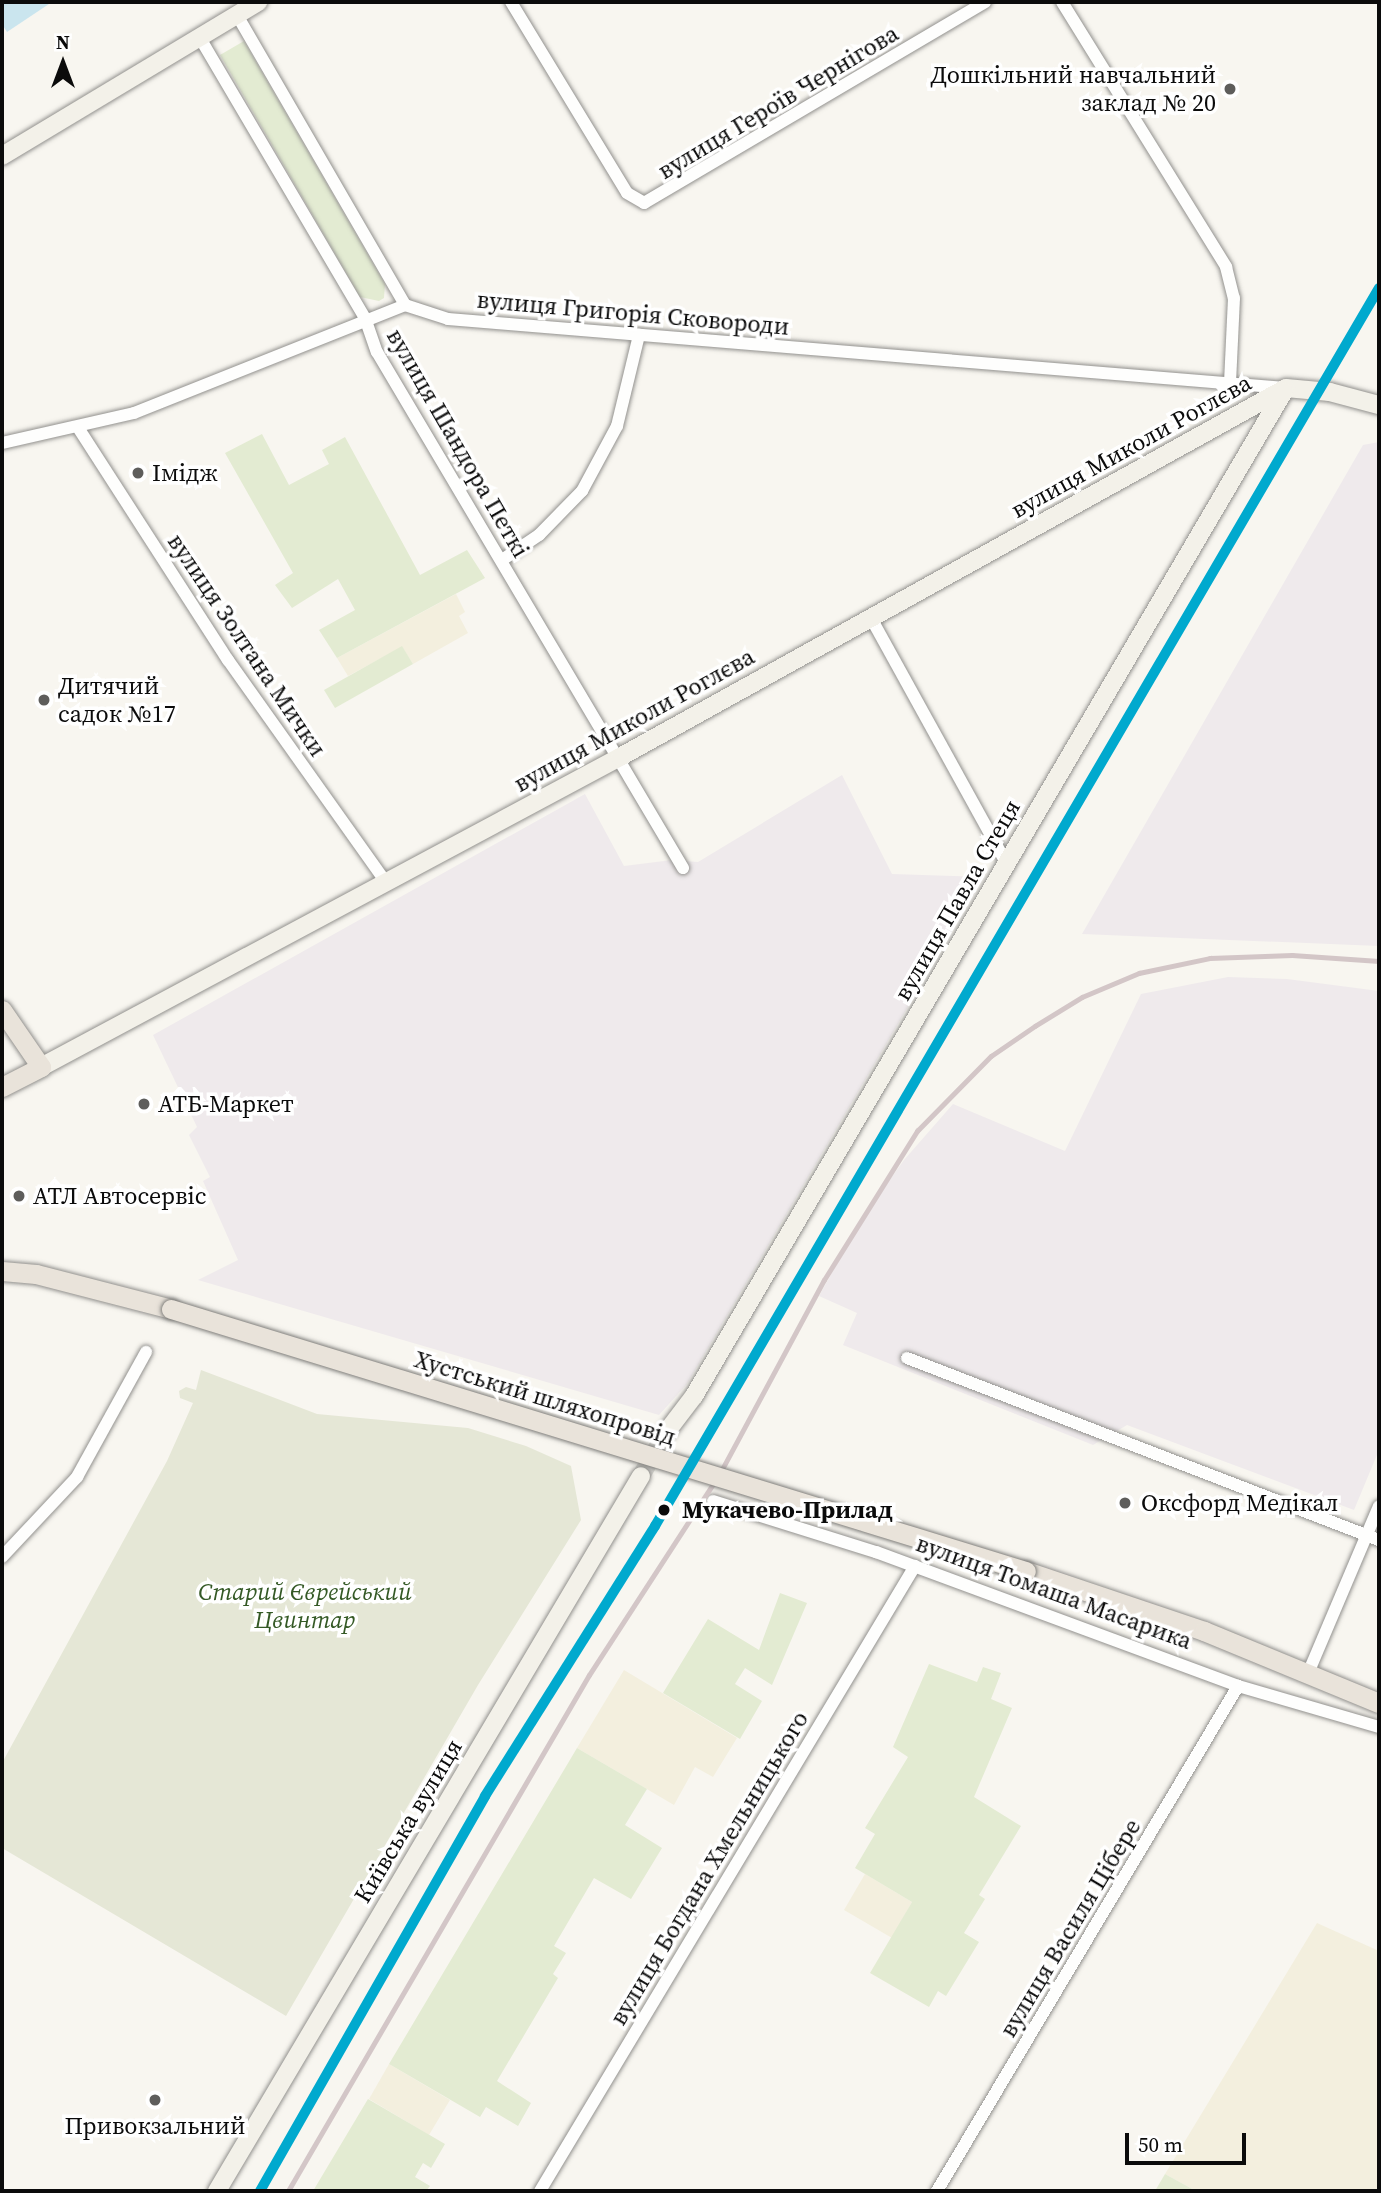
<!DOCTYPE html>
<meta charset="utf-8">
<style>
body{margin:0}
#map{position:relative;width:1381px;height:2193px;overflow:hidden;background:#f8f6f0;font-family:"Source Serif 4",serif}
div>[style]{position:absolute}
.industrial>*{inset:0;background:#efeaec}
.farmland>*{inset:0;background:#f3efde}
.green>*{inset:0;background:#e3ebd2}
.cemetery>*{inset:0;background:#e5e7d6}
.water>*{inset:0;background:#cae5ee}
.secondary-tunnel>*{height:18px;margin-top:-9px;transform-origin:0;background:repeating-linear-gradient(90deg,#d4d3ce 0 18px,transparent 0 27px)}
.roads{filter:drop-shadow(0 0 2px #92918e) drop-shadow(0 0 2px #92918e)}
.street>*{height:12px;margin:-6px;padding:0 6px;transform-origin:6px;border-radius:6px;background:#fefefd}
.secondary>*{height:18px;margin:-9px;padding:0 9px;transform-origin:9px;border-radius:9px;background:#f3f1e9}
.primary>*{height:19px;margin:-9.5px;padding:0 9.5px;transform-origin:9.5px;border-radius:9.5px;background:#e9e3da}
.rail>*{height:4.5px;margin:-2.25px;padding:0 2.25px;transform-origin:2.25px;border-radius:2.25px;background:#d3c6c7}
.bridges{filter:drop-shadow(0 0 2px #7f7e7b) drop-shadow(0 0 2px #7f7e7b)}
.primary-bridge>*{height:19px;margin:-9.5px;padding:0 9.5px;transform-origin:9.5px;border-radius:9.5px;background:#e9e3da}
.rail-1>*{height:10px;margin:-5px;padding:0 5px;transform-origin:5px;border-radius:5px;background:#00a9ce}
.dots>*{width:19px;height:19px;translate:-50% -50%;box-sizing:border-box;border:4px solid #fff;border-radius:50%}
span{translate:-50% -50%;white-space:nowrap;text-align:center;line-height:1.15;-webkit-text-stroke:7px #fff;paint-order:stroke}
.poi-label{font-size:24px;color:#0b0b0b}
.right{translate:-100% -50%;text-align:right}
.left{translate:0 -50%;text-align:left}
.street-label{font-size:24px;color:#0b0b0b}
.stop-label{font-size:24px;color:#0b0b0b;font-weight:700}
.park-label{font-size:24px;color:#345925;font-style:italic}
.frame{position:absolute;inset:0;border:4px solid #0b0b0b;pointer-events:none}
.north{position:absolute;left:28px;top:28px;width:70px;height:70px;-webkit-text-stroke:5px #fff;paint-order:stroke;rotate:0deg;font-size:19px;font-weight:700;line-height:28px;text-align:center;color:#0b0b0b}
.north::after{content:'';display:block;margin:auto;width:24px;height:32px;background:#0b0b0b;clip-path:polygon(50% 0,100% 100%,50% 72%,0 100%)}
.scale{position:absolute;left:1125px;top:2133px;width:121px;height:32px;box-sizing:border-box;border:4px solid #0b0b0b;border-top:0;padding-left:9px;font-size:21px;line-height:24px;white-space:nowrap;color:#0b0b0b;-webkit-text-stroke:5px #fff;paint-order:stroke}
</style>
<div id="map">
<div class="industrial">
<i style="clip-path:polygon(1379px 442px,1379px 946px,1082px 934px,1363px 445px)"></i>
<i style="clip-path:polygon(842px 775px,892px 874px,984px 877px,687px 1384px,659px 1415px,198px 1280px,238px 1260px,203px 1181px,210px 1177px,189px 1135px,197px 1127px,153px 1035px,585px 794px,624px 866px,672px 860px,698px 862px)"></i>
<i style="clip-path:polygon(1228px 977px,1287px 979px,1379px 991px,1379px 1450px,1354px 1510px,1127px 1425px,1093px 1445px,843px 1345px,857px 1313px,819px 1296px,863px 1217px,904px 1160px,953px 1104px,1065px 1151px,1141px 994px)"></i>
</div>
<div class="farmland">
<i style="clip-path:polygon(456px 594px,465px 612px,459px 616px,468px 633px,413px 664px,402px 647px,348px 676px,337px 658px)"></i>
<i style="clip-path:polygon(624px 1670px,737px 1738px,713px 1777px,695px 1767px,674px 1805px,577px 1748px)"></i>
<i style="clip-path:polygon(865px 1874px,912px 1902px,892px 1938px,844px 1910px)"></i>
<i style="clip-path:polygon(1317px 1923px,1379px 1951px,1379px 2191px,1196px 2191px,1165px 2174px)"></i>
<i style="clip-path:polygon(389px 2064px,450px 2100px,429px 2135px,369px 2099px)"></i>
</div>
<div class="green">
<i style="clip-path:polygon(244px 41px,385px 284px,384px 298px,379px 301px,360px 297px,220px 55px)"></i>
<i style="clip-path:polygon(262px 434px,289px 485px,329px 464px,322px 450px,345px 437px,420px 575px,467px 550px,485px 578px,337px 658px,319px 630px,355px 610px,338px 579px,292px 608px,275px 585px,293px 573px,225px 453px)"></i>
<i style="clip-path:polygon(402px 646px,413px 664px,335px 708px,324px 690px)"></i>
<i style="clip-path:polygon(780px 1593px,807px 1603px,772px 1685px,745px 1668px,735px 1684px,762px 1701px,740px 1739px,663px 1693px,708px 1619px,759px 1650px)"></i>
<i style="clip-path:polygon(929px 1664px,977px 1682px,983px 1667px,1001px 1673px,991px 1699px,1012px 1708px,974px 1797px,1021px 1826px,979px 1895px,985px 1899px,964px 1933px,979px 1942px,946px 1996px,938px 1991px,929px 2007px,870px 1973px,912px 1902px,855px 1868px,875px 1834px,865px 1828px,908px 1757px,893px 1747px)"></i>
<i style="clip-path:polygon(577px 1748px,647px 1789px,625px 1825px,662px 1848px,631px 1899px,594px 1878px,554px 1946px,566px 1953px,553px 1974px,558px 1978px,497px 2081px,531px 2103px,518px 2126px,486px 2107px,480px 2117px,389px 2064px)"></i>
<i style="clip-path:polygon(368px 2099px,445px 2144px,431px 2168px,423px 2163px,415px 2177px,430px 2186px,426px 2191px,313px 2191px)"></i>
<i style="clip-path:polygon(1165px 2174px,1196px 2191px,1155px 2191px)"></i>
</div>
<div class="cemetery">
<i style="clip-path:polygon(201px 1370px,317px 1414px,468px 1428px,526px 1446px,571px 1466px,581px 1520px,478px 1685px,286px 2016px,2px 1848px,2px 1763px,167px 1461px,193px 1403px,180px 1398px,179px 1391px,186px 1387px,196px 1390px)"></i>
</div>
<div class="water">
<i style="clip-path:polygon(2px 2px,52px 2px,7px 32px,2px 24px)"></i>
</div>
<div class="secondary-tunnel">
<i style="left:641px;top:1476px;width:48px;rotate:-60.3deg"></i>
</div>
<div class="roads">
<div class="street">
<i style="left:511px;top:2px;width:223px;rotate:58.7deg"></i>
<i style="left:627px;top:193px;width:20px;rotate:30deg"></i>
<i style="left:644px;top:203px;width:396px;rotate:-30.5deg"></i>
<i style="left:1062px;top:2px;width:312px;rotate:58.2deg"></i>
<i style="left:1226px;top:267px;width:32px;rotate:76deg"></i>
<i style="left:1234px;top:298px;width:86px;rotate:92.7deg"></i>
<i style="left:237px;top:15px;width:335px;rotate:59.9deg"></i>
<i style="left:200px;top:38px;width:325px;rotate:59.5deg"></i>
<i style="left:365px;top:318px;width:36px;rotate:71deg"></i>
<i style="left:377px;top:352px;width:600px;rotate:59.33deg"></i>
<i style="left:79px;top:429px;width:275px;rotate:57.2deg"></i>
<i style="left:228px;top:660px;width:272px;rotate:54.6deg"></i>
<i style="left:2px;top:443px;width:135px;rotate:-12.8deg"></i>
<i style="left:134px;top:413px;width:292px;rotate:-21.7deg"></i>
<i style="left:405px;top:305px;width:45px;rotate:18deg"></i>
<i style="left:448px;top:319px;width:840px;rotate:4.71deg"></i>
<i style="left:502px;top:560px;width:45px;rotate:-34deg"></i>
<i style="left:539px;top:535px;width:62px;rotate:-45.7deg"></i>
<i style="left:582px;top:491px;width:74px;rotate:-61.7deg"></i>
<i style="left:617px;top:426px;width:94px;rotate:-76.4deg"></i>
<i style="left:871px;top:618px;width:281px;rotate:61.1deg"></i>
<i style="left:907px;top:1358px;width:506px;rotate:21.09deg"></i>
<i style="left:713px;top:1501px;width:171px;rotate:17.4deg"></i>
<i style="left:876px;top:1552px;width:386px;rotate:20.3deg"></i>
<i style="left:1238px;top:1686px;width:147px;rotate:16.2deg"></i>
<i style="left:2px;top:1557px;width:110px;rotate:-46.8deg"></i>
<i style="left:77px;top:1477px;width:143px;rotate:-61.1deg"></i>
<i style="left:1309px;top:1671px;width:179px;rotate:-67deg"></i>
<i style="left:540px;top:2191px;width:729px;rotate:-59.04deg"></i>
<i style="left:937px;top:2191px;width:588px;rotate:-59.2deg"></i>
</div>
<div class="secondary">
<i style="left:2px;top:156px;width:299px;rotate:-31deg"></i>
<i style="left:1286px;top:388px;width:44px;rotate:5.2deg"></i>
<i style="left:1330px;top:392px;width:51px;rotate:14.9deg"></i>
<i style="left:41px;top:1067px;width:657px;rotate:-28.16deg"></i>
<i style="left:620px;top:757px;width:761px;rotate:-28.99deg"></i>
<i style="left:665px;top:1434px;width:48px;rotate:-52.7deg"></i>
<i style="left:694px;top:1396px;width:1165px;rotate:-59.58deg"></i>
<i style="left:217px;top:2191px;width:831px;rotate:-59.33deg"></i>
</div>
<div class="primary">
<i style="left:2px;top:1010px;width:69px;rotate:55.6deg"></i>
<i style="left:41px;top:1067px;width:44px;rotate:152.9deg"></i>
<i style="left:2px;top:1271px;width:34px;rotate:5deg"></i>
<i style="left:36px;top:1274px;width:139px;rotate:14.5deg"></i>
<i style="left:1026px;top:1571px;width:188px;rotate:18.6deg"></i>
<i style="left:1204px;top:1631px;width:189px;rotate:22.4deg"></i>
</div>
</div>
<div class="rail">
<i style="left:288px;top:2191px;width:597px;rotate:-59.74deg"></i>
<i style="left:589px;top:1675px;width:241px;rotate:-57deg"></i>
<i style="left:720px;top:1473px;width:219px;rotate:-61.7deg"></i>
<i style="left:824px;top:1280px;width:176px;rotate:-58deg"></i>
<i style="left:917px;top:1131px;width:105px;rotate:-45.4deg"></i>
<i style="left:991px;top:1056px;width:53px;rotate:-34.3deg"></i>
<i style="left:1035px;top:1026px;width:55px;rotate:-31.7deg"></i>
<i style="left:1082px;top:997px;width:62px;rotate:-22.8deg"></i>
<i style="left:1139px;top:973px;width:73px;rotate:-11.9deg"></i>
<i style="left:1210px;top:958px;width:82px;rotate:-2.1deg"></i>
<i style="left:1292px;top:955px;width:87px;rotate:3.9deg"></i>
</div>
<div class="bridges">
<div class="primary-bridge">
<i style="left:171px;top:1309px;width:894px;rotate:17.04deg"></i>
</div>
</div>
<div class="rail-1">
<i style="left:260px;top:2191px;width:455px;rotate:-60.3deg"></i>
<i style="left:485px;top:1796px;width:319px;rotate:-57.8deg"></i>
<i style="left:655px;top:1526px;width:1434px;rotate:-59.68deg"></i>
</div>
<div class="dots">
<i style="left:1230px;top:89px;background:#5e5d5b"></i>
<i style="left:138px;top:473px;background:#5e5d5b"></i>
<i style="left:44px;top:700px;background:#5e5d5b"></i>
<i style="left:144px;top:1104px;background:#5e5d5b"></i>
<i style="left:19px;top:1196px;background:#5e5d5b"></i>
<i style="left:1125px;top:1503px;background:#5e5d5b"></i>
<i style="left:664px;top:1510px;background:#0b0b0b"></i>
<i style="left:155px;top:2100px;background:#5e5d5b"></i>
</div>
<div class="poi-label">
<span class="right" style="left:1216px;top:89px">Дошкільний навчальний<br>заклад № 20</span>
<span class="left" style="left:152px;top:473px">Імідж</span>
<span class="left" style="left:58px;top:700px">Дитячий<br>садок №17</span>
<span class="left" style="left:158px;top:1104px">АТБ-Маркет</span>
<span class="left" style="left:33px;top:1196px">АТЛ Автосервіс</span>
<span class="left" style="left:1141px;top:1503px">Оксфорд Медікал</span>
<span style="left:155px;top:2126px">Привокзальний</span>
</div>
<div class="street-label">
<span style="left:778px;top:102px;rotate:-31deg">вулиця Героїв Чернігова</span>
<span style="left:633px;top:313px;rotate:5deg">вулиця Григорія Сковороди</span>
<span style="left:458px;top:443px;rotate:60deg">вулиця Шандора Петкі</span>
<span style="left:1131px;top:446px;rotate:-29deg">вулиця Миколи Роглєва</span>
<span style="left:247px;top:645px;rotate:56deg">вулиця Золтана Мички</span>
<span style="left:634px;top:720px;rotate:-29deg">вулиця Миколи Роглєва</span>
<span style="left:957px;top:900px;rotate:-60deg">вулиця Павла Стеця</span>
<span style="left:545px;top:1398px;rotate:17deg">Хустський шляхопровід</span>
<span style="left:1054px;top:1592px;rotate:20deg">вулиця Томаша Масарика</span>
<span style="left:408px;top:1821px;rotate:-59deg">Київська вулиця</span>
<span style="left:709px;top:1868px;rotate:-59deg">вулиця Богдана Хмельницького</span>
<span style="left:1070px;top:1928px;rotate:-59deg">вулиця Василя Цібере</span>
</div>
<div class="stop-label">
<span class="left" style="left:682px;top:1510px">Мукачево-Прилад</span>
</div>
<div class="park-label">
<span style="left:305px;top:1606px">Старий Єврейський<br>Цвинтар</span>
</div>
<div class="frame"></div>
<div class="north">N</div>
<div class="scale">50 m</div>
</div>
